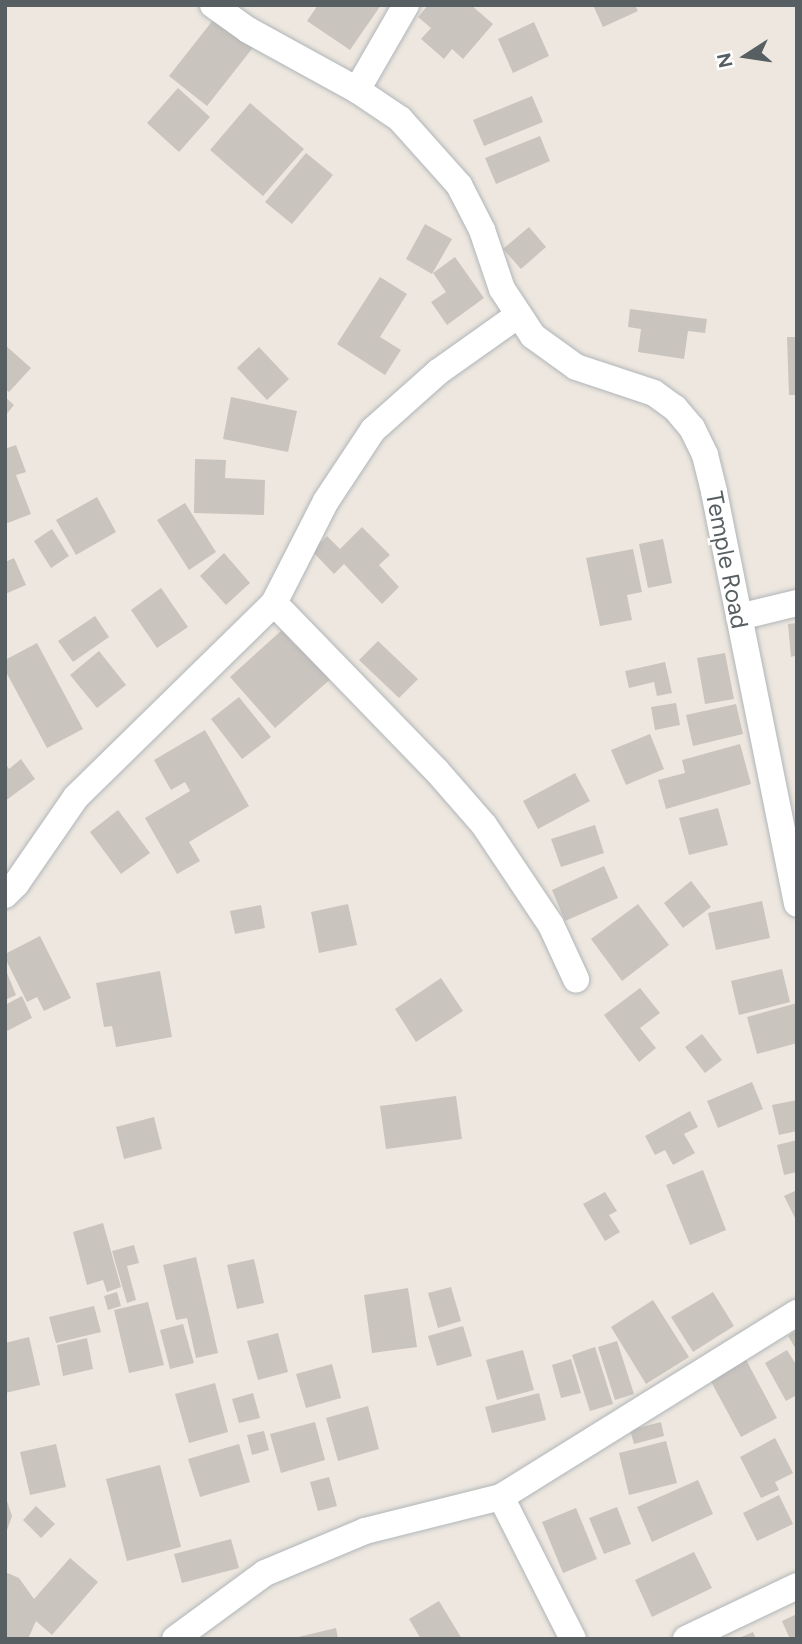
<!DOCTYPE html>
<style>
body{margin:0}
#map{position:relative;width:802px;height:1644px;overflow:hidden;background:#ede7df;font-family:Figtree,sans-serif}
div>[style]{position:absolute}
.building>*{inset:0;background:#cac4be}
.roads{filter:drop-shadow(0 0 2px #b1b5b9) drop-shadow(0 0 2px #b1b5b9)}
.minor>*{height:26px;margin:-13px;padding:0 13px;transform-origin:13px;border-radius:13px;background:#fff}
span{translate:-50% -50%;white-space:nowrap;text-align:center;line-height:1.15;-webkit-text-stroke:5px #fff;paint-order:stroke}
.street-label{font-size:24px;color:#585f62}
.frame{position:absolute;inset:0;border:7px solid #585f62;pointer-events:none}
.north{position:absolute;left:711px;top:21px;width:70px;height:70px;-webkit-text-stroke:5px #fff;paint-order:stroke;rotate:258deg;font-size:19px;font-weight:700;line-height:28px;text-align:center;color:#585f62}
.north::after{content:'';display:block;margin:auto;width:24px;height:32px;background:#585f62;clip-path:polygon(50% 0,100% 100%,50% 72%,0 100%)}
</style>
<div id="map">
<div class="building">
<i style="clip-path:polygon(318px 5px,381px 5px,350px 50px,307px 21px)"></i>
<i style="clip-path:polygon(428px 5px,471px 5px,493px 24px,463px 59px,452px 49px,444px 59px,421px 39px,431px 28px,418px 17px)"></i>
<i style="clip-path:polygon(593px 5px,635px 5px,638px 11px,603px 27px)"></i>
<i style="clip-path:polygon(217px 15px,255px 45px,207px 106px,169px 76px)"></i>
<i style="clip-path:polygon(534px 22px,549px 56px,513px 73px,498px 39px)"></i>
<i style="clip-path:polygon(178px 88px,210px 117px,179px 152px,147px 123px)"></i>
<i style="clip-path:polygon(532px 96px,543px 122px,484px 146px,473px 120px)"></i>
<i style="clip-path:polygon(250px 103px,304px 149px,263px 196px,210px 150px)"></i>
<i style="clip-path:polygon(540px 136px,550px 161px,496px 184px,485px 158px)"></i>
<i style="clip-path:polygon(306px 153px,333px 175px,292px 224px,265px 202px)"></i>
<i style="clip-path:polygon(425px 224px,452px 239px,432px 274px,406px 259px)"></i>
<i style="clip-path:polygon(529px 227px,546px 247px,521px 269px,503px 249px)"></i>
<i style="clip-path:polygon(455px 257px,484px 298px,447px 325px,431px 302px,446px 292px,433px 273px)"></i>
<i style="clip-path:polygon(380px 277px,407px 294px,380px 337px,401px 350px,385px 375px,337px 344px)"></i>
<i style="clip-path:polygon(630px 309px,707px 319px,705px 333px,688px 331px,684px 359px,638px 352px,641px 329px,628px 327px)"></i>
<i style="clip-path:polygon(787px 337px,797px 337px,797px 395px,789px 395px)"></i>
<i style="clip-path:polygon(5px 345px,31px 368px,9px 392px,5px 389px)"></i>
<i style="clip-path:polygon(259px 347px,289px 379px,267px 400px,237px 368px)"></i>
<i style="clip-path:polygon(5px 397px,14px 405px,5px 416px)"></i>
<i style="clip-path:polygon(231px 397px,297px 411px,288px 452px,223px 439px)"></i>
<i style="clip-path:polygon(16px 445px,26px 472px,16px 475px,31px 514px,5px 524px,5px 449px)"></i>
<i style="clip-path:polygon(195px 459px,226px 460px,225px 478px,265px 480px,264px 515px,194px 513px)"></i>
<i style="clip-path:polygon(97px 497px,116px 532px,76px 555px,56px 520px)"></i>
<i style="clip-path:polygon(185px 503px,216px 552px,189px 570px,157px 520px)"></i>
<i style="clip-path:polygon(362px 527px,390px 555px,379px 565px,399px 587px,382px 604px,344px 564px,334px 574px,312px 551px,327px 536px,340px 549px)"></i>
<i style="clip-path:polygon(52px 529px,69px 556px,51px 568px,34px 541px)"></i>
<i style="clip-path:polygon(663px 539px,672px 583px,648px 588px,639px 544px)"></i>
<i style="clip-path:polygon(633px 549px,642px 592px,627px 595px,632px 620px,600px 626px,586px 558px)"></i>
<i style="clip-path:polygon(224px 553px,250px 583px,226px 605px,200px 576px)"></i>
<i style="clip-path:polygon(14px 558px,26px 585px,5px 594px,5px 562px)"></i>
<i style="clip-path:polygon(161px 588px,188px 627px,157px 648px,131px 610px)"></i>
<i style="clip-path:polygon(95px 616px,109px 637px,73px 662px,58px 641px)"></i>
<i style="clip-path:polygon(797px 623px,797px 655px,791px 657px,788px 624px)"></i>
<i style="clip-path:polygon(282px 630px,296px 646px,302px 640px,334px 676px,275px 728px,230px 677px)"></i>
<i style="clip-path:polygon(378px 641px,418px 679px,399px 698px,359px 660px)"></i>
<i style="clip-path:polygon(37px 643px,83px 729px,47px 748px,5px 670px,5px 660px)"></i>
<i style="clip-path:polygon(99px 651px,126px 685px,97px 708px,70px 675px)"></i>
<i style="clip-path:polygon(725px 653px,734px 699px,705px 704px,697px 658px)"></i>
<i style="clip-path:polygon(665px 662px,672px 693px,657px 696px,654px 682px,629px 688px,625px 671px)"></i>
<i style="clip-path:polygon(239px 697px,271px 737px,242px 759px,211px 719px)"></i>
<i style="clip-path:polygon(676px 703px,680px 725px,655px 730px,651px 707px)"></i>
<i style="clip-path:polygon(736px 704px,743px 734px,693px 746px,686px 715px)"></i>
<i style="clip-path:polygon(205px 730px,249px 806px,189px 842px,200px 861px,177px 874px,145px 818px,190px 791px,185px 782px,171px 790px,154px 760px)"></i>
<i style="clip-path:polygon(650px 734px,664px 769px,626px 785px,611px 750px)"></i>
<i style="clip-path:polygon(740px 744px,751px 784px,666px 809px,658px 780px,685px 773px,682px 760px)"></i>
<i style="clip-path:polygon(21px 759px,35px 779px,5px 801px,5px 763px,9px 769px)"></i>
<i style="clip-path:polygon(575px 773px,590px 801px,538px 829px,523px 801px)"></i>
<i style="clip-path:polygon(718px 808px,728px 845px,689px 855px,679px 818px)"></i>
<i style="clip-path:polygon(118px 810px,150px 853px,121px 874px,90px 832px)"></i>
<i style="clip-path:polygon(595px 825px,604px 853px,561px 867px,551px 839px)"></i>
<i style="clip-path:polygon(604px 866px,618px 898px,565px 921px,552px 890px)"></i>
<i style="clip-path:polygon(691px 881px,711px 907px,683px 928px,664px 903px)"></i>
<i style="clip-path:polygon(762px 901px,770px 938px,716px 950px,708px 913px)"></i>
<i style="clip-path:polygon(348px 904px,357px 945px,319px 953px,311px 912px)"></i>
<i style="clip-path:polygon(638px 904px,669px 945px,622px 981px,591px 939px)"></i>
<i style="clip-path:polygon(261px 905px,265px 928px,235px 934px,230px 911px)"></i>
<i style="clip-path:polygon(40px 936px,71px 998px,44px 1011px,37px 997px,27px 1002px,5px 958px,5px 954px)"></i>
<i style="clip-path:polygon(5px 968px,16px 995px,5px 1000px)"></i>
<i style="clip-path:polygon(782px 969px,790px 1002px,739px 1015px,731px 981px)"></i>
<i style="clip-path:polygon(160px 971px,172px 1037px,116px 1047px,112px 1026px,104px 1027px,96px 983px)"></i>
<i style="clip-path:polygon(441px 978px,463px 1011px,416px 1042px,395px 1009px)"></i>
<i style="clip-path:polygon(640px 988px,660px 1013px,640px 1028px,656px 1048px,639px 1062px,604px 1015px)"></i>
<i style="clip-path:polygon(22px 996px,32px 1018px,5px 1032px,5px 1005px)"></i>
<i style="clip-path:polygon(797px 1003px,797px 1043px,757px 1054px,747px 1017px)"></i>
<i style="clip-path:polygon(702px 1034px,722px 1060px,705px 1073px,685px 1047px)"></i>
<i style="clip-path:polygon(752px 1082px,763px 1109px,718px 1128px,707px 1101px)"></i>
<i style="clip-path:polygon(456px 1096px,462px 1139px,386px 1149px,380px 1106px)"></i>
<i style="clip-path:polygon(797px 1100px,797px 1131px,779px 1135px,772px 1105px)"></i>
<i style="clip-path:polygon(690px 1111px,698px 1127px,684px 1134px,695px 1153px,673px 1165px,665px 1150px,655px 1155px,645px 1136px)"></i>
<i style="clip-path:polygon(154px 1117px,162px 1149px,124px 1159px,116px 1127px)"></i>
<i style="clip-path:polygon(797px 1140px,797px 1172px,784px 1175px,777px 1145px)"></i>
<i style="clip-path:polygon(703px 1170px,726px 1230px,690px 1245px,666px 1185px)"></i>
<i style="clip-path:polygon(797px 1190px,797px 1222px,784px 1196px)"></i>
<i style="clip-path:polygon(605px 1192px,617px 1211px,609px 1215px,620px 1232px,605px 1241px,583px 1204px)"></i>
<i style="clip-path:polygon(103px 1223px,121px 1287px,107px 1292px,103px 1280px,87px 1285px,73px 1232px)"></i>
<i style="clip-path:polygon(134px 1245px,139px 1263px,127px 1266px,136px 1300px,127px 1303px,112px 1251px)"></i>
<i style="clip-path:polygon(196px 1257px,218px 1353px,196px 1358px,187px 1318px,176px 1320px,163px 1265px)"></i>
<i style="clip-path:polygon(254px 1259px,264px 1303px,237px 1309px,227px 1265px)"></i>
<i style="clip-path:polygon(451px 1287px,461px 1321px,438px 1328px,428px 1293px)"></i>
<i style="clip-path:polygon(408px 1288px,417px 1347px,372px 1353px,364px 1295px)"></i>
<i style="clip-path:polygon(117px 1292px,121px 1306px,108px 1310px,104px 1296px)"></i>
<i style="clip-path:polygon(713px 1292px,734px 1326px,693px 1352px,671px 1317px)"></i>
<i style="clip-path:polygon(653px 1300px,689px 1357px,646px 1384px,611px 1327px)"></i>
<i style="clip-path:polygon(148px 1302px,164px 1365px,129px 1373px,114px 1310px)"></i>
<i style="clip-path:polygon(94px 1306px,101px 1332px,56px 1343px,49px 1317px)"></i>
<i style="clip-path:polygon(183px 1324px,194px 1363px,170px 1369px,160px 1330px)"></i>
<i style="clip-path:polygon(463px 1326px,472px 1356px,437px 1366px,428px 1336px)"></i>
<i style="clip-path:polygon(797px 1330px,797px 1351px,788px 1336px)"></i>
<i style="clip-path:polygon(278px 1333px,288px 1372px,258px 1380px,247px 1341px)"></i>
<i style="clip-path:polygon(29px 1337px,40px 1385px,5px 1393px,5px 1343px)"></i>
<i style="clip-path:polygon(87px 1338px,93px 1369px,63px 1376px,57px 1345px)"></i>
<i style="clip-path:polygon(617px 1341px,634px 1394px,615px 1400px,598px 1347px)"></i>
<i style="clip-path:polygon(595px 1347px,613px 1404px,590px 1411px,572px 1355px)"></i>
<i style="clip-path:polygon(523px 1350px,534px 1390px,497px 1400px,486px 1360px)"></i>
<i style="clip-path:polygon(787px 1350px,797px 1366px,797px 1395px,786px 1401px,765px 1363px)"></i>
<i style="clip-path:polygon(744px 1356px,777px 1418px,741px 1437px,708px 1376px)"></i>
<i style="clip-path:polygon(571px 1359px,581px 1393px,561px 1398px,552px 1365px)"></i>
<i style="clip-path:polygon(332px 1364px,341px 1398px,306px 1408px,296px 1374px)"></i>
<i style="clip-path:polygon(215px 1383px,228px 1432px,189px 1443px,175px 1394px)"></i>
<i style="clip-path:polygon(253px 1393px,260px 1418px,239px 1423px,232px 1399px)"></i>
<i style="clip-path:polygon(539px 1393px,546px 1420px,492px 1433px,485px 1407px)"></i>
<i style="clip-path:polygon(368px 1406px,379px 1449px,338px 1461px,326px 1418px)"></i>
<i style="clip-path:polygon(315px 1422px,325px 1460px,281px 1473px,270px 1434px)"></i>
<i style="clip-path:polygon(661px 1422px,664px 1436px,634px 1444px,630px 1430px)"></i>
<i style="clip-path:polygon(264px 1431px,269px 1450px,252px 1455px,247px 1435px)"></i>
<i style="clip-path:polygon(775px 1438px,793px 1473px,775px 1482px,779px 1490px,761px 1498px,740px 1457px)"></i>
<i style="clip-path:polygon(666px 1441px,677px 1483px,629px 1495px,619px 1453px)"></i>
<i style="clip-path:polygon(56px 1444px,66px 1487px,30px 1495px,20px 1452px)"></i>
<i style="clip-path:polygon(239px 1444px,250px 1482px,200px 1497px,188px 1459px)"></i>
<i style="clip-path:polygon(160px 1465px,181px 1547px,127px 1561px,106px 1479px)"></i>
<i style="clip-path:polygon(329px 1477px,337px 1506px,318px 1511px,310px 1482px)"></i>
<i style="clip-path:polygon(698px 1480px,713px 1514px,652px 1542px,637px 1507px)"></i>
<i style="clip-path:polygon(5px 1495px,12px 1516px,5px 1536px)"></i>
<i style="clip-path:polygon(779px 1495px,793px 1524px,757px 1541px,743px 1513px)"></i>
<i style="clip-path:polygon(36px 1506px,55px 1524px,41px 1538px,23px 1520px)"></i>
<i style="clip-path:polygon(617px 1507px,631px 1544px,604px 1554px,589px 1518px)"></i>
<i style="clip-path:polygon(576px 1508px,597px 1559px,563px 1573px,542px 1522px)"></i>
<i style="clip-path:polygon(231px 1539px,239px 1568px,182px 1583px,174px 1554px)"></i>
<i style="clip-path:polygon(694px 1552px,712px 1588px,652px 1617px,635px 1580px)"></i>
<i style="clip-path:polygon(70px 1558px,98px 1582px,52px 1635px,36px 1621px,28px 1639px,5px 1639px,5px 1572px,19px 1578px,34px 1599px)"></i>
<i style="clip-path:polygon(439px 1601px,462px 1639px,421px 1639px,409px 1619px)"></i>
<i style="clip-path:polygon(797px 1614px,797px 1639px,790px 1639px,782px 1621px)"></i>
<i style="clip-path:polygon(336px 1628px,338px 1639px,294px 1639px,294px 1638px)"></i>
<i style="clip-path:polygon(753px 1632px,756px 1639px,737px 1639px)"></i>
</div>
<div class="roads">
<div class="minor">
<i style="left:213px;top:5px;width:43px;rotate:35.5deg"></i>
<i style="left:248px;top:30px;width:124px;rotate:28.8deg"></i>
<i style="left:357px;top:90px;width:52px;rotate:34deg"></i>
<i style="left:400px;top:119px;width:89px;rotate:48.2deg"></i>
<i style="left:459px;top:185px;width:51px;rotate:62.9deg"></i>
<i style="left:482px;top:230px;width:62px;rotate:71.3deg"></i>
<i style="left:502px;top:289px;width:56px;rotate:56.6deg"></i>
<i style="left:533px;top:336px;width:53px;rotate:35.8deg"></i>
<i style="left:576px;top:367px;width:82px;rotate:18.4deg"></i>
<i style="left:654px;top:393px;width:26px;rotate:36deg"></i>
<i style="left:675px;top:408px;width:26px;rotate:50deg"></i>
<i style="left:692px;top:428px;width:30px;rotate:64deg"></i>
<i style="left:705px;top:455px;width:38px;rotate:76deg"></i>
<i style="left:714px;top:492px;width:420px;rotate:78.6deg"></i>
<i style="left:357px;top:90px;width:98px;rotate:-60deg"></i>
<i style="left:274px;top:603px;width:233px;rotate:45.9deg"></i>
<i style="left:436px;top:770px;width:73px;rotate:48.9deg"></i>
<i style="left:484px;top:825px;width:120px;rotate:56.2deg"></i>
<i style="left:551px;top:925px;width:60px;rotate:65.2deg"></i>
<i style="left:739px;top:617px;width:60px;rotate:-13.6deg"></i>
<i style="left:5px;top:895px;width:16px;rotate:-45deg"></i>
<i style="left:16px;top:884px;width:106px;rotate:-55.4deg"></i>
<i style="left:76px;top:797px;width:277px;rotate:-44.4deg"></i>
<i style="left:274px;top:603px;width:114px;rotate:-63deg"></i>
<i style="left:326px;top:501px;width:85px;rotate:-56.5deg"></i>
<i style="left:373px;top:430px;width:87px;rotate:-41.7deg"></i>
<i style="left:438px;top:372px;width:97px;rotate:-35.3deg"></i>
<i style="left:501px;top:1497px;width:159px;rotate:63.1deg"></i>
<i style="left:175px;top:1639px;width:112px;rotate:-36.3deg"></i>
<i style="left:265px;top:1573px;width:108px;rotate:-22.8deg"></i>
<i style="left:365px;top:1531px;width:140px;rotate:-14deg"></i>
<i style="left:501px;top:1497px;width:349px;rotate:-31.9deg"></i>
<i style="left:686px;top:1639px;width:123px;rotate:-25.5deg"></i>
</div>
</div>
<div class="street-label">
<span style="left:727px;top:560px;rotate:79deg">Temple Road</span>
</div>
<div class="frame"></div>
<div class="north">N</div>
</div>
